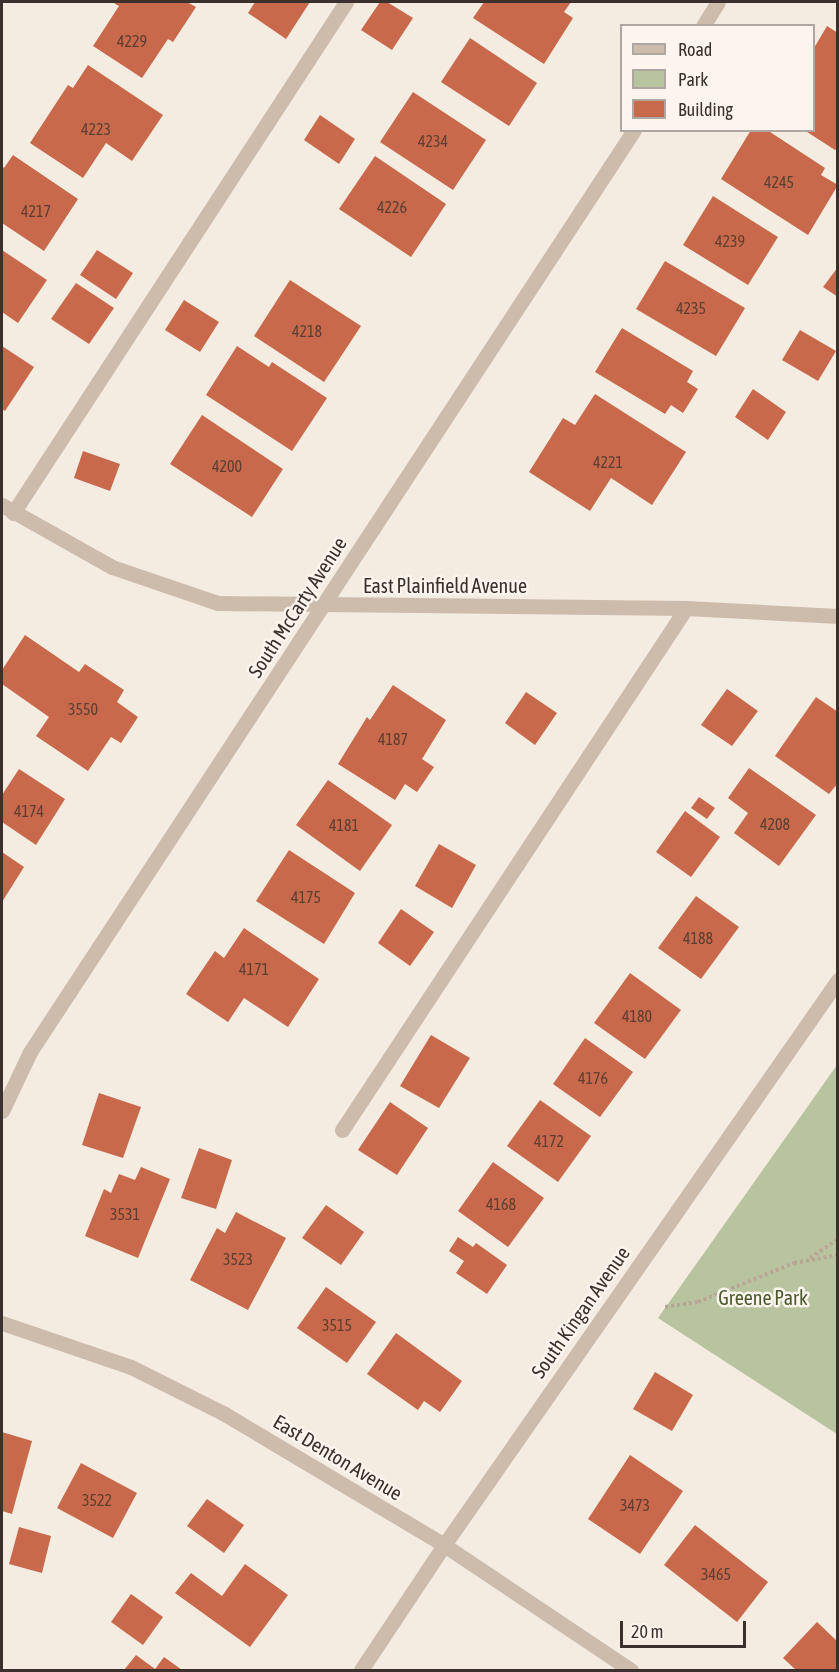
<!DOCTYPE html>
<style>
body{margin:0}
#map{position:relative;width:839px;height:1672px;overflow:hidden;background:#f4ebe1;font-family:"Asap Condensed",sans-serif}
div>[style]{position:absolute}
.green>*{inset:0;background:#b8c4a0}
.building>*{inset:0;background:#c8694b}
.path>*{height:4px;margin-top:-2px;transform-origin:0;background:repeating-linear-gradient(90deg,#b9a596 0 3px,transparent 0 6px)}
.service>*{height:15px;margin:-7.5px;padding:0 7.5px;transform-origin:7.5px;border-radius:7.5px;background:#cdbbac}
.minor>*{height:15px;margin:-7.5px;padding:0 7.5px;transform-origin:7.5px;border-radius:7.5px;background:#cdbbac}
span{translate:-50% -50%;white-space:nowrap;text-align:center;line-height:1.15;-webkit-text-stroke:5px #fbf5ee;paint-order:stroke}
.number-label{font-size:16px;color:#5e3e33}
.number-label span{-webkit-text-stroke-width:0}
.street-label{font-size:20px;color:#3b302b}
.park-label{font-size:20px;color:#4a5a2e}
.frame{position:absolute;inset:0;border:3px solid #3b302b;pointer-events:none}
.legend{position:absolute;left:620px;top:24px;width:195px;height:108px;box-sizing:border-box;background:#fbf5ee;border:2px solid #aea6a0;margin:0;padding:8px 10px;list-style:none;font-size:18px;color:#3b302b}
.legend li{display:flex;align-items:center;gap:12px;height:30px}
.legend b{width:30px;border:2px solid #aea6a0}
.scale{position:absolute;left:620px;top:1621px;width:126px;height:27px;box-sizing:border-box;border:3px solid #3b302b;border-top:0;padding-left:8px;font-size:18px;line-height:21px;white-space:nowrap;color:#3b302b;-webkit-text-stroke:4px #fbf5ee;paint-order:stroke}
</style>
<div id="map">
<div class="green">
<i style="clip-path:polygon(837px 1065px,837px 1434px,658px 1318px)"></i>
</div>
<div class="building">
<i style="clip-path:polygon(112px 2px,187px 2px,196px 7px,173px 42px,168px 39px,142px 78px,93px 46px,119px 6px)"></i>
<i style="clip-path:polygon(255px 2px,310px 2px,286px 39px,248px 13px)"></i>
<i style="clip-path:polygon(380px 2px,387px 2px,413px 18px,392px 50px,361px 30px)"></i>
<i style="clip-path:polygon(484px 2px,571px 2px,564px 12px,573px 18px,544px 64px,473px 18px)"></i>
<i style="clip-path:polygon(827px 26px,838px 33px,838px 147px,835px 150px,804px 130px,814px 130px,814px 48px)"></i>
<i style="clip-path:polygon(470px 38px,537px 83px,509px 126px,441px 82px)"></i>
<i style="clip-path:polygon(88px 65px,163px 115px,132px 161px,106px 143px,83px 178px,30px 143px,68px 85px,73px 88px)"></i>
<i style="clip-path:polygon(413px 92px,486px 140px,453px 190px,380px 142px)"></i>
<i style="clip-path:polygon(320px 115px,355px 139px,339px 164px,304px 140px)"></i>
<i style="clip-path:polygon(751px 130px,767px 130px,825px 168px,821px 175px,838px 185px,808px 235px,721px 179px)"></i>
<i style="clip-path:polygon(13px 155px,78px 199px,44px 251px,2px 223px,2px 166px,4px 168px)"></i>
<i style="clip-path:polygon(375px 156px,446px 204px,411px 257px,339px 209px)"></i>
<i style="clip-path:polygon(713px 196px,778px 237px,748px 285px,683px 245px)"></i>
<i style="clip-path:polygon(2px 250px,47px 280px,18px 323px,2px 312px)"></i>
<i style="clip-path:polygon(97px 250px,133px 273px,116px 299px,80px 275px)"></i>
<i style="clip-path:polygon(665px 261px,745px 308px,716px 356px,636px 309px)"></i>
<i style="clip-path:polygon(838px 267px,838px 297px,823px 287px)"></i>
<i style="clip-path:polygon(290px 280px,361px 326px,324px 382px,254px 336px)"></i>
<i style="clip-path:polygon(76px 283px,114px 308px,89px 344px,51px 319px)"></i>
<i style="clip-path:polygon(184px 300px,219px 322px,200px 352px,165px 330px)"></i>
<i style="clip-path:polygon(622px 328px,693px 371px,687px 382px,698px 389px,683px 413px,671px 405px,665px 414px,595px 372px)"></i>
<i style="clip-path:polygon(800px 330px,836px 351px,818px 381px,782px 360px)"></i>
<i style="clip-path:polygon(2px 346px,34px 367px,5px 411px,2px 409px)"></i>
<i style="clip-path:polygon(237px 346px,269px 367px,272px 362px,327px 398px,292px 451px,206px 395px)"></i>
<i style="clip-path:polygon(753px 389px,786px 412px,768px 440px,735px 417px)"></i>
<i style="clip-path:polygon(595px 394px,686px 452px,652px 505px,611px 478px,590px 511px,529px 472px,563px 418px,575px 425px)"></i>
<i style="clip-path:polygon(202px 415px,283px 469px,252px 517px,170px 464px)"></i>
<i style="clip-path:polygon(83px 451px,120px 464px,110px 491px,74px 478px)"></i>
<i style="clip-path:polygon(25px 635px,79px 672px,85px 664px,124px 690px,117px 702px,138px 717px,121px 743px,111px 737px,88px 771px,36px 736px,49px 717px,2px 684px,2px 670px)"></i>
<i style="clip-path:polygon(393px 685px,446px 720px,422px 759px,434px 767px,417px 792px,405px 784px,395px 800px,338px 764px,367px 717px,370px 720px)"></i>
<i style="clip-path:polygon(727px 689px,758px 711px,732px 746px,701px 725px)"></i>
<i style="clip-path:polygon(526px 692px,557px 713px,535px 745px,505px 723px)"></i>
<i style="clip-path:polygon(816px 697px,838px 712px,838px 783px,829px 794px,775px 756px)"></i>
<i style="clip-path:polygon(749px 768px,816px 815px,779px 866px,734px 833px,748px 813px,728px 798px)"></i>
<i style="clip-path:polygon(19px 769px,65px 799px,36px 845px,2px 822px,2px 795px)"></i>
<i style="clip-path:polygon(328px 780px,392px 825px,360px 871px,296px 825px)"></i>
<i style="clip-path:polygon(699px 797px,715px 808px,707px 819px,691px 808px)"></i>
<i style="clip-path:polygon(685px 811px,720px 837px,691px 877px,656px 852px)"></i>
<i style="clip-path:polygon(439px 844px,476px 865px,452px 908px,415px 886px)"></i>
<i style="clip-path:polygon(289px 850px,355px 893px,324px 944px,256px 901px)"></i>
<i style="clip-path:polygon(2px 852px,24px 867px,2px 902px)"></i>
<i style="clip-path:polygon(696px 896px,739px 927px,701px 979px,658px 948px)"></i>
<i style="clip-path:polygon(401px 909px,434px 932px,410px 966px,378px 943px)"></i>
<i style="clip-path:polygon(244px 928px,319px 979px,288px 1027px,244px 998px,228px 1022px,186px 994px,215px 951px,224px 958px)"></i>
<i style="clip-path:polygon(630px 973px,681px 1010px,645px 1059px,594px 1023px)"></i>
<i style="clip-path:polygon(431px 1035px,470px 1058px,439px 1108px,400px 1086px)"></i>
<i style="clip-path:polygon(585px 1038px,633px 1072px,600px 1117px,553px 1084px)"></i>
<i style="clip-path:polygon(99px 1093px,141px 1107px,123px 1158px,82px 1145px)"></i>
<i style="clip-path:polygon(540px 1100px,591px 1136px,558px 1182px,507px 1146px)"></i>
<i style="clip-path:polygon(390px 1102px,428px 1128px,397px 1175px,358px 1150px)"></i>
<i style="clip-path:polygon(199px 1148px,232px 1160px,216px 1209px,181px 1198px)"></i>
<i style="clip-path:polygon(493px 1162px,544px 1198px,508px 1247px,458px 1211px)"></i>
<i style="clip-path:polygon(141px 1167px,170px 1179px,138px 1258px,85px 1236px,104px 1189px,111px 1193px,119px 1174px,135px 1180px)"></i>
<i style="clip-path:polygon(326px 1205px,364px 1232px,341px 1265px,302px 1238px)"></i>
<i style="clip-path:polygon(236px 1212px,286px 1238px,248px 1310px,190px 1280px,217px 1228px,225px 1233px)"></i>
<i style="clip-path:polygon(458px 1237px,473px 1247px,476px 1243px,507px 1265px,487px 1294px,456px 1273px,464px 1261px,449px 1251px)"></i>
<i style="clip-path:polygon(326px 1287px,376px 1322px,347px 1363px,297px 1328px)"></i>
<i style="clip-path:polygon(396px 1333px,462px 1381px,440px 1412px,424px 1401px,418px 1410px,367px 1374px)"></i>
<i style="clip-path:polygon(655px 1372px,693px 1395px,672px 1431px,633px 1409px)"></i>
<i style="clip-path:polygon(2px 1432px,32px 1441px,12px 1514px,2px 1511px)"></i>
<i style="clip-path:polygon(630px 1455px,683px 1491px,640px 1554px,588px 1519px)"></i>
<i style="clip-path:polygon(81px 1463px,137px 1493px,113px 1538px,57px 1508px)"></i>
<i style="clip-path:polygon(207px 1499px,244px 1525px,224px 1553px,187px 1526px)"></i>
<i style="clip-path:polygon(695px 1525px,768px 1582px,737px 1622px,664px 1565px)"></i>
<i style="clip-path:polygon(19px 1527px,51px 1536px,42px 1573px,9px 1564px)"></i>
<i style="clip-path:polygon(245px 1564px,288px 1595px,250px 1647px,175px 1593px,191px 1573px,222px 1596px)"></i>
<i style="clip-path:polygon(131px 1594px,163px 1617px,143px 1645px,111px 1622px)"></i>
<i style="clip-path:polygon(817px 1622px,838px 1642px,838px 1670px,796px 1670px,783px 1658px)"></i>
<i style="clip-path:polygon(136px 1655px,155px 1669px,164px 1657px,182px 1670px,124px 1670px)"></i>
</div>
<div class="path">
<i style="left:810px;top:1258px;width:34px;rotate:-34deg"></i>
<i style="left:665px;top:1307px;width:33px;rotate:-9deg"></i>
<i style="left:698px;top:1302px;width:104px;rotate:-22.1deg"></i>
<i style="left:794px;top:1263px;width:45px;rotate:-10.3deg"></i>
</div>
<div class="service">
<i style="left:13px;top:513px;width:610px;rotate:-56.91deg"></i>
<i style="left:342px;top:1130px;width:625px;rotate:-56.61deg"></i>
</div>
<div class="minor">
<i style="left:703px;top:26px;width:28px;rotate:-58deg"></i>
<i style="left:2px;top:505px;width:126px;rotate:29.4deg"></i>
<i style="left:112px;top:567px;width:112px;rotate:18.8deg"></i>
<i style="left:218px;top:603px;width:468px;rotate:0.6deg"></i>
<i style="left:686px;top:608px;width:152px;rotate:3deg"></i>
<i style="left:2px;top:1111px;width:65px;rotate:-64.6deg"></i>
<i style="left:30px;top:1052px;width:1102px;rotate:-56.77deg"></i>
<i style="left:2px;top:1323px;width:136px;rotate:18.8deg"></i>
<i style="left:131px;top:1367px;width:103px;rotate:26.6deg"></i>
<i style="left:223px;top:1413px;width:257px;rotate:30.8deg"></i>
<i style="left:444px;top:1545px;width:225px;rotate:33.8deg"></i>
<i style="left:361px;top:1670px;width:150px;rotate:-56.4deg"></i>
<i style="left:444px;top:1545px;width:689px;rotate:-55.11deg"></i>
</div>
<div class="number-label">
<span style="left:132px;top:41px">4229</span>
<span style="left:96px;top:129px">4223</span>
<span style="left:433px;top:141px">4234</span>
<span style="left:779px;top:182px">4245</span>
<span style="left:392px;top:207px">4226</span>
<span style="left:36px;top:211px">4217</span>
<span style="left:730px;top:241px">4239</span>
<span style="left:691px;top:308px">4235</span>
<span style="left:307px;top:331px">4218</span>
<span style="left:608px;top:462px">4221</span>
<span style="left:227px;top:466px">4200</span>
<span style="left:83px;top:709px">3550</span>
<span style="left:393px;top:739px">4187</span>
<span style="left:29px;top:811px">4174</span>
<span style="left:775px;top:824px">4208</span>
<span style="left:344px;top:825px">4181</span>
<span style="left:306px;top:897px">4175</span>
<span style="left:698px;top:938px">4188</span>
<span style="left:254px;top:969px">4171</span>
<span style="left:637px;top:1016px">4180</span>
<span style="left:593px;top:1078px">4176</span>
<span style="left:549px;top:1141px">4172</span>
<span style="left:501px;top:1204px">4168</span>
<span style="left:125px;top:1214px">3531</span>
<span style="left:238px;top:1259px">3523</span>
<span style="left:337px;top:1325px">3515</span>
<span style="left:97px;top:1500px">3522</span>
<span style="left:635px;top:1505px">3473</span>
<span style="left:716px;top:1574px">3465</span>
</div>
<div class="street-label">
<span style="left:445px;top:585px">East Plainfield Avenue</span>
<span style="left:297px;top:607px;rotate:-57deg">South McCarty Avenue</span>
<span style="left:580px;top:1312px;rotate:-55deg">South Kingan Avenue</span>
<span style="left:338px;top:1457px;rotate:31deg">East Denton Avenue</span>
</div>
<div class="park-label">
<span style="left:763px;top:1297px">Greene Park</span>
</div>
<div class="frame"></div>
<ul class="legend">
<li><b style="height:8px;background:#cdbbac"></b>Road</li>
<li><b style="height:16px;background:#b8c4a0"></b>Park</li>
<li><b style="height:16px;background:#c8694b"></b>Building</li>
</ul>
<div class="scale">20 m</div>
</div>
